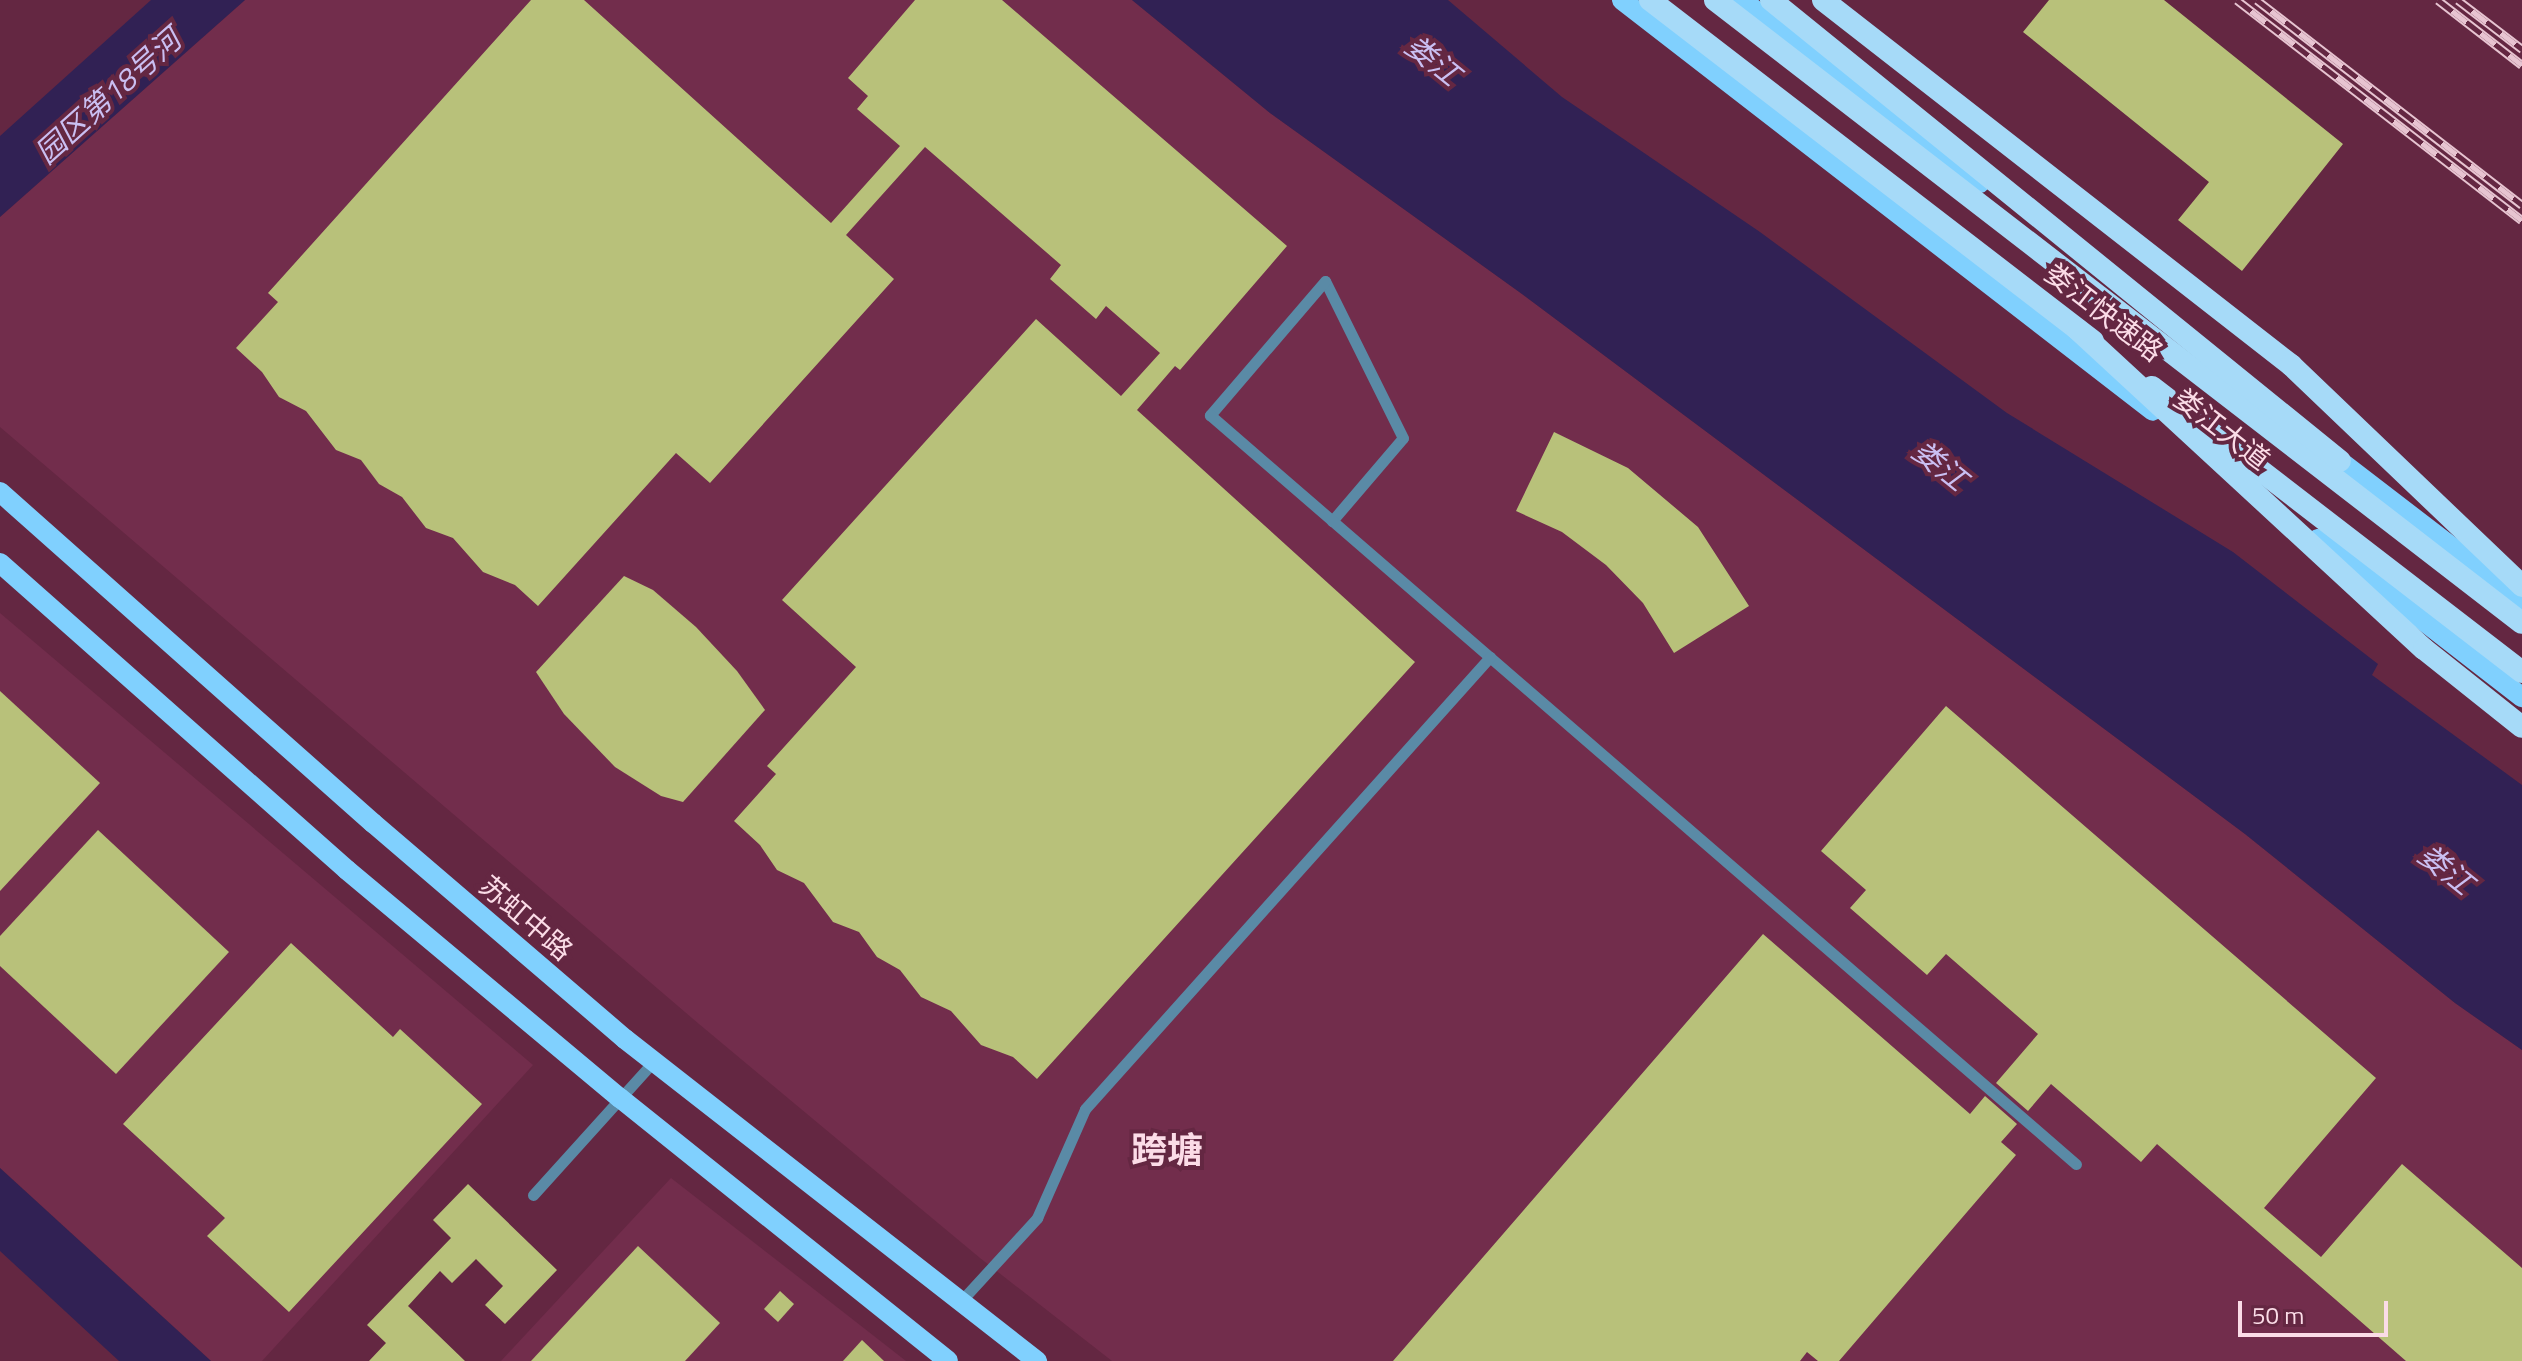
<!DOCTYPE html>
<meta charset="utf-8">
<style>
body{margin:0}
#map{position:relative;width:2522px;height:1361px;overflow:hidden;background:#642742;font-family:"Titillium Web","Noto Sans SC",sans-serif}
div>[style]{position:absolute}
.built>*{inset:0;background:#722d4c}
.water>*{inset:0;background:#312154}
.building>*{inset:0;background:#b8c17a}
.service>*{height:11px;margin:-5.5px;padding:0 5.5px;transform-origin:5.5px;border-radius:5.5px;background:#5a8aa6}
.primary>*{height:20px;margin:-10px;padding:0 10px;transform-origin:10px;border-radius:10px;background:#80d0fe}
.trunk>*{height:22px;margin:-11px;padding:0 11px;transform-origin:11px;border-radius:11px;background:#a6daf8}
.rail>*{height:9px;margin-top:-4.5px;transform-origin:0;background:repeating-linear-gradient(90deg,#642742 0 18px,#e7c4d1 0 36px);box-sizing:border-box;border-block:2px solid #e7c4d1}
.trunk-bridge>*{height:22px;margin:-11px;padding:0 11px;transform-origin:11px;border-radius:11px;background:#a6daf8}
span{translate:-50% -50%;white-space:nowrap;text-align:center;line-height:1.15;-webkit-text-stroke:8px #642742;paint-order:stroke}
.street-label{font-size:28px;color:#fbdce7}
.water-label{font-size:30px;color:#cabff2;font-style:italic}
.district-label{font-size:36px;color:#fbdce7;font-weight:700}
.scale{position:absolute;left:2238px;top:1301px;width:150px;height:36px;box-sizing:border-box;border:4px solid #fbdce7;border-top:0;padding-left:10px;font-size:24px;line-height:28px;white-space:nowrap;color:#fbdce7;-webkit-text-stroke:6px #642742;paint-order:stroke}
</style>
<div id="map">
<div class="built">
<i style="clip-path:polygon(245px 0,1132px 0,1270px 113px,1522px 294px,2245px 834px,2455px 1003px,2522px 1050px,2522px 1361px,1112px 1361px,980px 1258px,699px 1024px,0 427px,0 217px)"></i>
<i style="clip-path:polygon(0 613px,533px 1065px,262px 1361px,211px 1361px,0 1168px)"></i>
<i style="clip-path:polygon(671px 1178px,792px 1272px,906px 1361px,501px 1361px)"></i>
</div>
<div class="water">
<i style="clip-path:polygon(151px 0,245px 0,0 217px,0 136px)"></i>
<i style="clip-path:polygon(1132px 0,1448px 0,1562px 97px,1760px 232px,2007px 413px,2233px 552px,2378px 664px,2372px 675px,2522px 785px,2522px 1050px,2455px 1003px,2245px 834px,1522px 294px,1270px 113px)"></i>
<i style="clip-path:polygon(0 1168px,211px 1361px,119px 1361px,0 1251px)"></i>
</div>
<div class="building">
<i style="clip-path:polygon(531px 0,584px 0,831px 223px,900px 146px,857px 109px,868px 96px,848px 78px,915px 0,1002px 0,1287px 246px,1180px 370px,1175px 366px,1137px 410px,1415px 662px,1037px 1079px,1013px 1057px,981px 1045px,951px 1011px,921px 997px,900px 970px,877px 957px,859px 932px,833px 922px,804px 883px,777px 870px,760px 845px,734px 821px,776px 774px,767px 766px,856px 667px,782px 600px,1036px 319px,1121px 396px,1160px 353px,1106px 306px,1096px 319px,1050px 279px,1061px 265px,925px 147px,846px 235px,894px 279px,710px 483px,676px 453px,538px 606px,515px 585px,483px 572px,453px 538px,426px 528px,402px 497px,379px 484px,361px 460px,336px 450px,306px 411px,279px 397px,262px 372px,236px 348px,278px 302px,268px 293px)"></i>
<i style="clip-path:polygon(2049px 0,2164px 0,2343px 144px,2242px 271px,2178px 220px,2209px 182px,2023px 32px)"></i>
<i style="clip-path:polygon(1554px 432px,1628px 468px,1698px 527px,1749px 606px,1674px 653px,1643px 603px,1606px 565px,1562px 532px,1516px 511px)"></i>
<i style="clip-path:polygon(624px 576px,653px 590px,696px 627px,737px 671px,765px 710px,683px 802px,661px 796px,615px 767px,564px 714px,536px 672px)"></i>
<i style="clip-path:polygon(0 691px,100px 783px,0 891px)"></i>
<i style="clip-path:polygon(1946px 706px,2376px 1078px,2264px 1208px,2321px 1257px,2402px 1164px,2522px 1268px,2522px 1361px,2406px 1361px,2157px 1144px,2141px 1162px,2051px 1084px,2028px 1111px,1996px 1083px,2038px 1034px,1946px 954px,1927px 975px,1850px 908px,1866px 890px,1821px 851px)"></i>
<i style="clip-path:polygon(98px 830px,229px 952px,116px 1074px,0 966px,0 936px)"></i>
<i style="clip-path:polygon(1763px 934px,1970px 1114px,1985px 1096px,2017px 1124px,2001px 1142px,2016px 1155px,1839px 1361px,1818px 1361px,1807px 1352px,1800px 1361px,1393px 1361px)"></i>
<i style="clip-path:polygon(291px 943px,393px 1037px,400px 1029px,482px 1104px,289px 1312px,207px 1236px,225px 1218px,123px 1124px)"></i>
<i style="clip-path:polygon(468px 1184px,557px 1270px,505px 1324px,485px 1305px,503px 1286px,476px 1259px,452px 1283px,440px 1271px,408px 1306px,465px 1361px,369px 1361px,386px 1343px,367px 1325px,451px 1238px,433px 1220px)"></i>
<i style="clip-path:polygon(638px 1246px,720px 1323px,685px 1361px,531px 1361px)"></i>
<i style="clip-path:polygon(780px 1291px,794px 1304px,778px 1322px,764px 1309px)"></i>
<i style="clip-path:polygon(862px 1340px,884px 1361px,843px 1361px)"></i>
</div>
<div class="service">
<i style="left:1332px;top:521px;width:109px;rotate:-49.5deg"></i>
<i style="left:1403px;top:438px;width:175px;rotate:-116.4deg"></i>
<i style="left:1325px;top:281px;width:177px;rotate:130.6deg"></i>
<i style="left:1210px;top:415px;width:1145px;rotate:40.86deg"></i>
<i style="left:533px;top:1195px;width:179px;rotate:-47.9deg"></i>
<i style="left:961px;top:1301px;width:113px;rotate:-47.5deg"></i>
<i style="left:1037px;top:1218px;width:119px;rotate:-66.2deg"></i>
<i style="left:1085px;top:1109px;width:607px;rotate:-48.14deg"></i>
</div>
<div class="primary">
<i style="left:1622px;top:0;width:671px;rotate:37.74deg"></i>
<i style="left:1742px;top:0;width:300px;rotate:37.6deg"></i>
<i style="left:2328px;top:452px;width:245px;rotate:37.5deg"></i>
<i style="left:0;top:492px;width:499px;rotate:41.6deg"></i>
<i style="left:373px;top:823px;width:332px;rotate:40.6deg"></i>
<i style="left:625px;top:1039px;width:523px;rotate:38.01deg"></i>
<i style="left:2318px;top:539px;width:258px;rotate:37.8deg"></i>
<i style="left:0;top:563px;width:463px;rotate:41.5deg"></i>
<i style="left:347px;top:870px;width:356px;rotate:39.9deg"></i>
<i style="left:620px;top:1098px;width:420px;rotate:38.7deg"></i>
</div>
<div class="trunk">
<i style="left:1650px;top:0;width:559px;rotate:37.59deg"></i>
<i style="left:1715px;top:0;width:1019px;rotate:37.67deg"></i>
<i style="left:1771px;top:0;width:732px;rotate:39.01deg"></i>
<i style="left:1823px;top:0;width:594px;rotate:37.95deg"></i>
<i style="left:2291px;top:365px;width:320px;rotate:43.7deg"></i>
<i style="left:2152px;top:387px;width:467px;rotate:37.6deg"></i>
</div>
<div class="rail">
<i style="left:2237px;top:0;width:360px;rotate:37.7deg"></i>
<i style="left:2257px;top:0;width:335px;rotate:37.7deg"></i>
<i style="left:2438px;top:0;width:106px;rotate:37.7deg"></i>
<i style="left:2458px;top:0;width:81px;rotate:37.4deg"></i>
</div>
<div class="trunk-bridge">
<i style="left:2077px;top:329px;width:472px;rotate:42.7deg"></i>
<i style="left:2424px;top:649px;width:125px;rotate:38.5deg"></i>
</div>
<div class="street-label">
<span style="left:2104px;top:312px;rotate:38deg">娄江快速路</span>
<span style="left:2222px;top:429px;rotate:38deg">娄江大道</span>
<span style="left:526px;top:918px;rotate:41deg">苏虹中路</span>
</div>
<div class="water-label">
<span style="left:1433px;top:60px;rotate:39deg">娄江</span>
<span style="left:108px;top:96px;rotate:-42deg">园区第18号河</span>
<span style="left:1940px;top:465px;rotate:39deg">娄江</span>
<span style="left:2446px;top:869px;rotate:39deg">娄江</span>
</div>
<div class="district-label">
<span style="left:1167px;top:1150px">跨塘</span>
</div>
<div class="scale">50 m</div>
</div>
